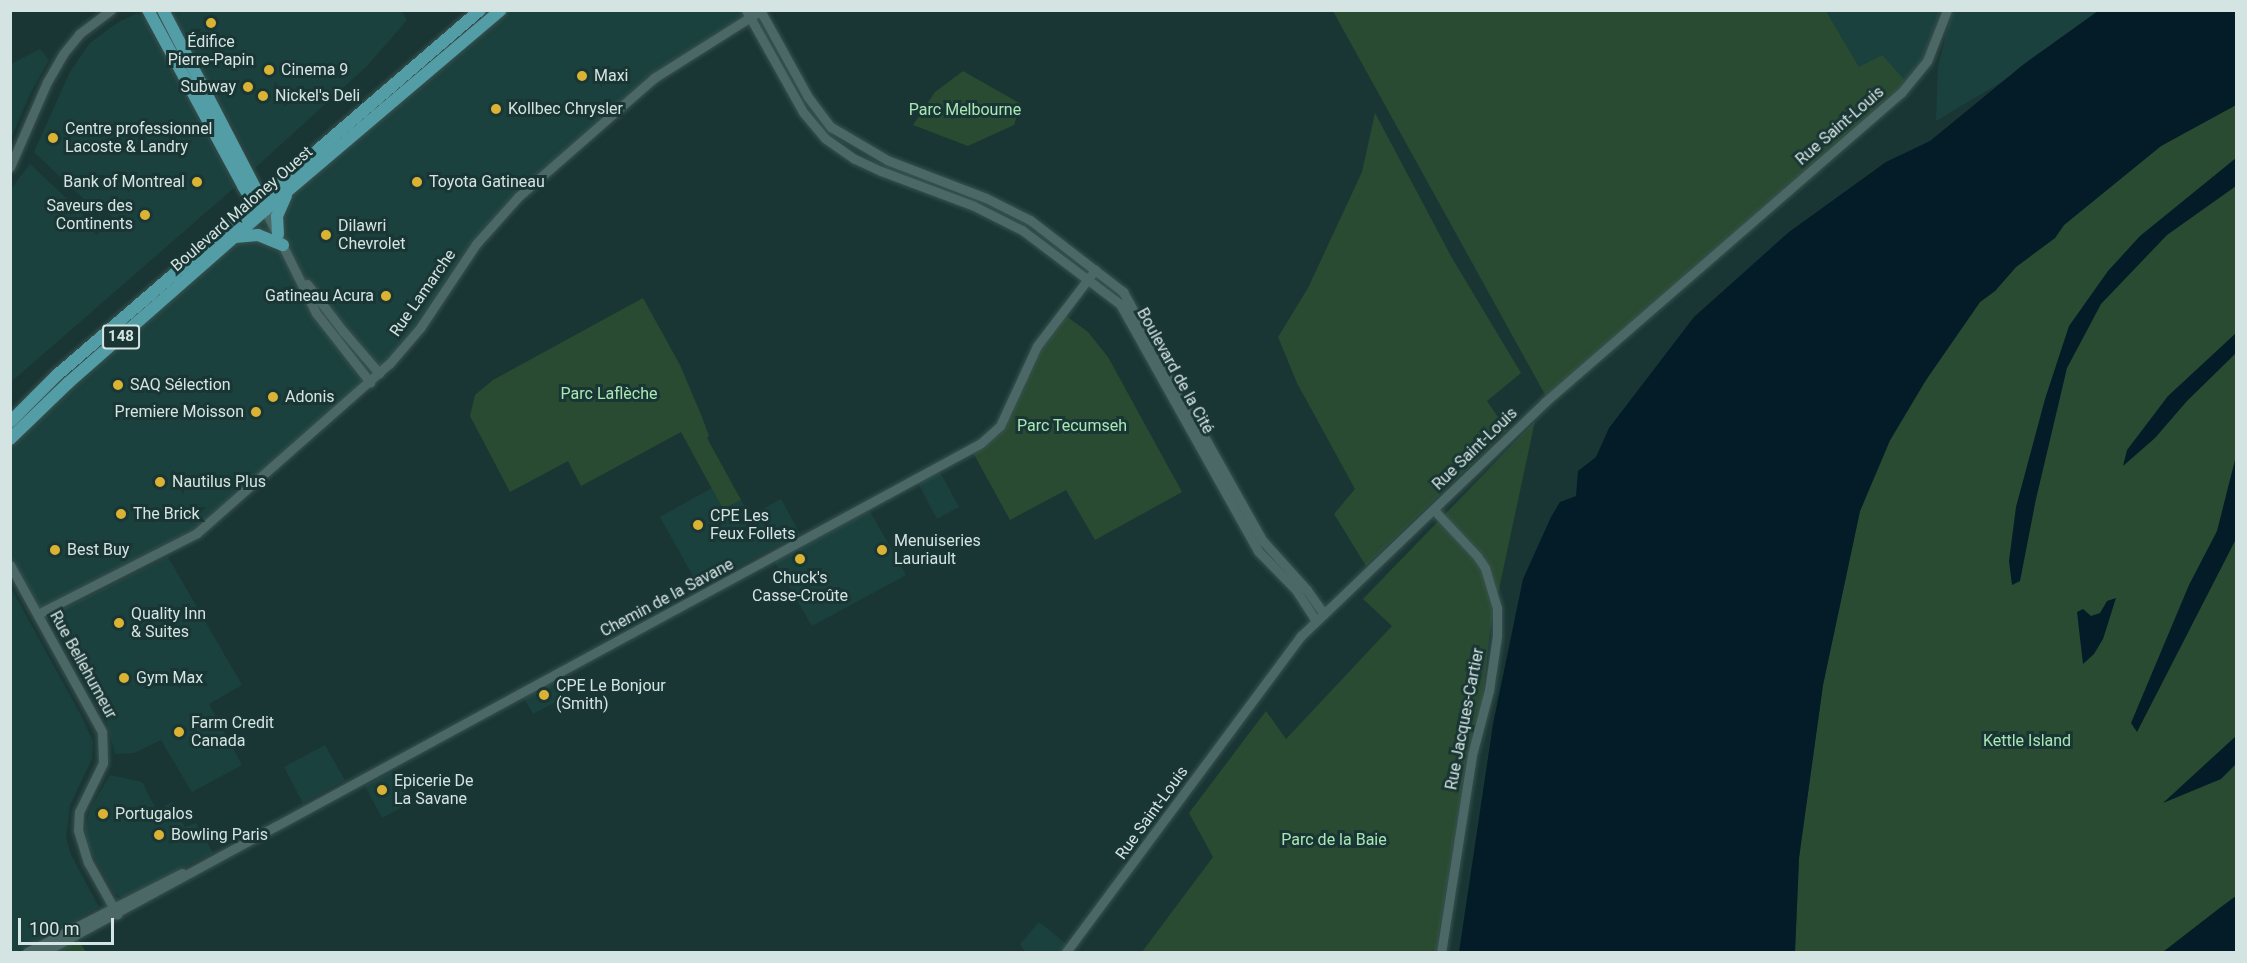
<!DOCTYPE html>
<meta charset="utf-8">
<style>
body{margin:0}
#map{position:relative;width:2247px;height:963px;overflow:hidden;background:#1a3634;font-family:Roboto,sans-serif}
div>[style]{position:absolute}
.built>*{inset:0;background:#1b413e}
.green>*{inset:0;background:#294b31}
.water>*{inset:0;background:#031c27}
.roads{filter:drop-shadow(0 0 2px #39514f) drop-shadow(0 0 2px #39514f)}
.minor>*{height:9px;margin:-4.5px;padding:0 4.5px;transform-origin:4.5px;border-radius:4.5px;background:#4c6866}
.major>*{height:12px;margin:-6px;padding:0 6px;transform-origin:6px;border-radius:6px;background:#539da6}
.dots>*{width:16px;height:16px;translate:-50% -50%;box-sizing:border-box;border:3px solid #1a3634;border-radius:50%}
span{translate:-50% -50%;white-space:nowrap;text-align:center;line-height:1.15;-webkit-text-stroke:6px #1a3634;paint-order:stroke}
.shield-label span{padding:2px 4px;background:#1a3634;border:2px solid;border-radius:4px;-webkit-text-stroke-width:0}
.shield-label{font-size:15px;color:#d4e4e3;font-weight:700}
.poi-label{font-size:16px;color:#d4e4e3}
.left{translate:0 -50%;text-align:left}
.right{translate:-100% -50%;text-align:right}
.park-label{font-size:16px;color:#a9e7b5}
.street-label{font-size:16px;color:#d4e4e3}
.frame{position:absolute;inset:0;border:12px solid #d4e4e3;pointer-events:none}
.scale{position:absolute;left:18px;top:918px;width:96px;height:27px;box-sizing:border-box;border:3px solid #d4e4e3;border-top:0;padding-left:8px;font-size:18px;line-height:21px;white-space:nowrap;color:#d4e4e3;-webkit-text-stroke:4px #1a3634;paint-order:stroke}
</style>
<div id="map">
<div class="built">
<i style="clip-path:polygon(171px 10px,401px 10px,407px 20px,367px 66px,255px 168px,171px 15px)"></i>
<i style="clip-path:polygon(501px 11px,760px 11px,680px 61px,497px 219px,411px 339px,190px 538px,38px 614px,11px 565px,11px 439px)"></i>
<i style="clip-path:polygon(1826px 11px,1947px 11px,1941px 30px,1909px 85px,1859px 67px)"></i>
<i style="clip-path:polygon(1952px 11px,2120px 11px,1936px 121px,1938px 67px)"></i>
<i style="clip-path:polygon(137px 13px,145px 18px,235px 187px,11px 382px,11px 189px,30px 164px,81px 212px,96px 235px,116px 221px,100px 203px,88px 203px,34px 152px,70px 72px,90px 43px,117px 23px)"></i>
<i style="clip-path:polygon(40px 49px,49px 60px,30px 94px,11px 138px,11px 64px)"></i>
<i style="clip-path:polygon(937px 467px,959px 507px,937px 519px,916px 479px)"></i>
<i style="clip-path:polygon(712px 488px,723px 509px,741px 500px,750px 516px,781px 499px,800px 534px,699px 587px,660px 517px)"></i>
<i style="clip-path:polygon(867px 506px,906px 575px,812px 626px,772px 558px)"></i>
<i style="clip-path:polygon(168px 557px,242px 685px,209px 704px,242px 765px,192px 792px,161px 740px,134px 753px,115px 754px,106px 719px,51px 620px,56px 612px)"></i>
<i style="clip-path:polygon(11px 588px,83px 719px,93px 742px,92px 759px,70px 805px,66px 838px,71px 855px,99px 907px,15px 952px,10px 952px)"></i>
<i style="clip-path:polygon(556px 675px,567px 696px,533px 714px,521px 693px)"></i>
<i style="clip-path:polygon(325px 745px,345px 780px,303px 803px,284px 767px)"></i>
<i style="clip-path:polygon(393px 771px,410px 803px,382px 818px,365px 786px)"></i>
<i style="clip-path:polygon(110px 775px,142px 782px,157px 811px,172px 802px,185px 827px,196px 823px,213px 853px,123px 898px,115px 894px,88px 846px,85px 829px,90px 809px)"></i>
<i style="clip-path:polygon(1039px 922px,1070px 947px,1066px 952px,1025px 952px,1020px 944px)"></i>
</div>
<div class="green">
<i style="clip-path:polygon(1333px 11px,1826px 11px,1859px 67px,1882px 55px,1909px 85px,1548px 400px)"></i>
<i style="clip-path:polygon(963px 71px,1021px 104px,1014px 125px,968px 146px,913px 125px,935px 92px)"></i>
<i style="clip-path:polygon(2236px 105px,2236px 896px,2163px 952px,1795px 952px,1799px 858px,1823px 685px,1860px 511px,1890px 441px,1926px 380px,1980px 302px,1995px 291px,2016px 267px,2055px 238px,2064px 225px,2161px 146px)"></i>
<i style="clip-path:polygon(1375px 113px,1452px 258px,1521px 373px,1487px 401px,1507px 430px,1366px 566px,1334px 514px,1355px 489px,1297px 383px,1278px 337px,1308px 288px,1362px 172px)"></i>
<i style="clip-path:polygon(643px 298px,680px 365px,702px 417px,709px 436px,707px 438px,741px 500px,723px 509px,681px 432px,581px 486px,568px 461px,510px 492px,470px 416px,475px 395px,493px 380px)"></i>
<i style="clip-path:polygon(1062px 313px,1088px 332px,1108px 357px,1182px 492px,1095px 540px,1066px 490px,1010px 520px,971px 449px,990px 437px)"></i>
<i style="clip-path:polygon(1535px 421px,1490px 631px,1482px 707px,1459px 811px,1439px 934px,1438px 952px,1142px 952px,1213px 857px,1189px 813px,1266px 711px,1286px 739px,1392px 626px,1363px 599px)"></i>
<i style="clip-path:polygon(76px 936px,86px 952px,44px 952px)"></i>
</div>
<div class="water">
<i style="clip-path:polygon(2098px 11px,2236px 11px,2236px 105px,2161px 146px,2064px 225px,2055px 238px,2016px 267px,1995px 291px,1980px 302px,1926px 380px,1890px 440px,1860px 511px,1823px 685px,1799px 858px,1795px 952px,1459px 952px,1493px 724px,1523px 579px,1551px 517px,1560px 502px,1576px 496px,1578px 471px,1596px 457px,1609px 428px,1694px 317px,1789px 232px,1886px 162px,1930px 141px,2024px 64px)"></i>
<i style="clip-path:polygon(2236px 158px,2236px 186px,2167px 235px,2101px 304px,2067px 368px,2036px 499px,2020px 581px,2012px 585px,2009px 561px,2016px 507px,2045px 399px,2069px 326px,2108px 271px,2140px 236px)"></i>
<i style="clip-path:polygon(2236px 333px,2236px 353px,2187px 401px,2155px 438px,2123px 466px,2127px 450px,2168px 396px)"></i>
<i style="clip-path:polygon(2236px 456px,2236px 539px,2137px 732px,2131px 723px,2189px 585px,2217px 531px)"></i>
<i style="clip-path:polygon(2116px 598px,2103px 639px,2094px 654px,2083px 664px,2077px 612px,2083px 609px,2091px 616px,2100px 613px,2107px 601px)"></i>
<i style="clip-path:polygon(2236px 736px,2236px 764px,2221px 779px,2163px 803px)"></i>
<i style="clip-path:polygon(2236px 896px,2236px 952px,2163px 952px,2221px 907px)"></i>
</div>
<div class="roads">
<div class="minor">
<i style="left:746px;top:10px;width:117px;rotate:60.8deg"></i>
<i style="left:803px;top:112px;width:35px;rotate:50deg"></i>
<i style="left:826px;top:139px;width:35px;rotate:35deg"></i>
<i style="left:855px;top:159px;width:29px;rotate:25deg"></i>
<i style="left:881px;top:171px;width:99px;rotate:20.6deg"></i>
<i style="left:974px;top:206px;width:54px;rotate:26.6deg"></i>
<i style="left:1022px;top:230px;width:123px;rotate:37.1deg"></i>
<i style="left:1120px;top:304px;width:283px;rotate:60.8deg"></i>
<i style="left:1258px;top:551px;width:54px;rotate:45.7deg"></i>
<i style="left:1296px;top:590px;width:37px;rotate:57deg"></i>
<i style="left:760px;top:10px;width:99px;rotate:61.1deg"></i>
<i style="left:808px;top:97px;width:38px;rotate:53deg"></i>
<i style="left:831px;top:127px;width:65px;rotate:30.5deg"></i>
<i style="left:887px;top:160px;width:106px;rotate:21deg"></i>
<i style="left:986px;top:198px;width:49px;rotate:26.6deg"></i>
<i style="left:1030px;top:220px;width:118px;rotate:37.7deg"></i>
<i style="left:1123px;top:292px;width:286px;rotate:60.7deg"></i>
<i style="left:1263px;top:541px;width:66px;rotate:48.1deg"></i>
<i style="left:1307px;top:590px;width:28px;rotate:55deg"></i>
<i style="left:10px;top:167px;width:93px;rotate:-66.5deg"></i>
<i style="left:47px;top:82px;width:32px;rotate:-60deg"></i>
<i style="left:63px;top:54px;width:26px;rotate:-51deg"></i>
<i style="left:79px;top:34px;width:40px;rotate:-37deg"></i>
<i style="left:265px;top:210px;width:115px;rotate:63.7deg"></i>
<i style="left:316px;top:313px;width:88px;rotate:52deg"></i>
<i style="left:307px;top:284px;width:58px;rotate:52.7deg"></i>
<i style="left:342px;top:330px;width:57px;rotate:49.3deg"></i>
<i style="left:1434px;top:510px;width:63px;rotate:46.9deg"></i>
<i style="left:1477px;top:556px;width:14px;rotate:56deg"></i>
<i style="left:1485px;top:568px;width:42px;rotate:73.3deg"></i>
<i style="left:1497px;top:608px;width:28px;rotate:90deg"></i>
<i style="left:1497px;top:636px;width:55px;rotate:98.4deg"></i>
<i style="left:1489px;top:690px;width:67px;rotate:104.7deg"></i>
<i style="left:1472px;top:755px;width:199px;rotate:98.9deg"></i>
<i style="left:10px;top:565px;width:191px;rotate:61.1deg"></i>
<i style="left:102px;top:732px;width:31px;rotate:88deg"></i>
<i style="left:103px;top:763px;width:55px;rotate:116.1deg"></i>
<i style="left:79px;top:812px;width:18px;rotate:93deg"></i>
<i style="left:78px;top:830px;width:34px;rotate:73deg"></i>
<i style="left:88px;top:862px;width:60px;rotate:60.9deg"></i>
<i style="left:38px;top:614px;width:178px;rotate:-27deg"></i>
<i style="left:197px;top:533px;width:256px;rotate:-41.4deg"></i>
<i style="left:389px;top:364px;width:48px;rotate:-49.3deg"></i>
<i style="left:420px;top:328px;width:101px;rotate:-56.3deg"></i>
<i style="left:476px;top:244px;width:63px;rotate:-48.2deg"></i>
<i style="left:518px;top:197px;width:181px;rotate:-41.2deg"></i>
<i style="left:654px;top:78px;width:125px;rotate:-32.3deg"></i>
<i style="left:27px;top:952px;width:174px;rotate:-27deg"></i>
<i style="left:44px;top:952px;width:1066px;rotate:-28.51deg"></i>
<i style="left:981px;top:443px;width:25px;rotate:-42deg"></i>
<i style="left:1000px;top:426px;width:88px;rotate:-65.2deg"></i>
<i style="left:1037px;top:346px;width:96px;rotate:-52.7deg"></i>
<i style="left:1066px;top:952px;width:394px;rotate:-53.4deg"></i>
<i style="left:1301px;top:636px;width:338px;rotate:-43.8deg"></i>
<i style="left:1545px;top:402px;width:471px;rotate:-41deg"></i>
<i style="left:1901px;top:93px;width:41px;rotate:-50.9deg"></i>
<i style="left:1927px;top:61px;width:55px;rotate:-68.6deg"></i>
</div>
<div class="major">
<i style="left:148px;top:10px;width:200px;rotate:61.6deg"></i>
<i style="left:243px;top:186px;width:21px;rotate:59deg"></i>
<i style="left:254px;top:204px;width:7px;rotate:27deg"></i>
<i style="left:163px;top:10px;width:217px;rotate:62.6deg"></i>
<i style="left:278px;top:234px;width:18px;rotate:-93deg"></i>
<i style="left:277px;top:216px;width:22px;rotate:-66deg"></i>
<i style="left:235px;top:237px;width:23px;rotate:-5deg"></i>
<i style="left:258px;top:235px;width:27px;rotate:22deg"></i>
<i style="left:10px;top:422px;width:66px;rotate:-45deg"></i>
<i style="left:57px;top:375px;width:559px;rotate:-40.79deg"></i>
<i style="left:10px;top:439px;width:81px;rotate:-44deg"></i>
<i style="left:68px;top:383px;width:262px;rotate:-41.3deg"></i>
<i style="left:265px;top:210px;width:309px;rotate:-40.3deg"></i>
</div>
</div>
<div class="dots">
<i style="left:211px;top:23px;background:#dab334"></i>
<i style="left:269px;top:70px;background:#dab334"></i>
<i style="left:582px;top:76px;background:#dab334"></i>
<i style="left:248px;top:87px;background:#dab334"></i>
<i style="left:263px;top:96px;background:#dab334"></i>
<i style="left:496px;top:109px;background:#dab334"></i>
<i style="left:53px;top:138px;background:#dab334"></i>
<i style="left:197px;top:182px;background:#dab334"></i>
<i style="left:417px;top:182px;background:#dab334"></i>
<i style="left:145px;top:215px;background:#dab334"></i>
<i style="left:326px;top:235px;background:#dab334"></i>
<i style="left:386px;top:296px;background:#dab334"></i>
<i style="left:118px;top:385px;background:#dab334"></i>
<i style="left:273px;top:397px;background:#dab334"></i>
<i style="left:256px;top:412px;background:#dab334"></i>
<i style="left:160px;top:482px;background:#dab334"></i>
<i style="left:121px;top:514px;background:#dab334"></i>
<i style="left:698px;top:525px;background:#dab334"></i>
<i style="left:55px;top:550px;background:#dab334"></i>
<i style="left:882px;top:550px;background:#dab334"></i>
<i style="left:800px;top:559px;background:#dab334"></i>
<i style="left:119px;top:623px;background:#dab334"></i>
<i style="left:124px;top:678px;background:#dab334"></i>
<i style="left:544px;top:695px;background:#dab334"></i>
<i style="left:179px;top:732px;background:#dab334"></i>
<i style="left:382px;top:790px;background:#dab334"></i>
<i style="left:103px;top:814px;background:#dab334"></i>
<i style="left:159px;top:835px;background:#dab334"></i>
</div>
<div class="shield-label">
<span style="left:121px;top:337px">148</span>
</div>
<div class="poi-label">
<span style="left:211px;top:51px">Édifice<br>Pierre-Papin</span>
<span class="left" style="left:281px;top:70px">Cinema 9</span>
<span class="left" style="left:594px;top:76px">Maxi</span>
<span class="right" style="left:236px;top:87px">Subway</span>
<span class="left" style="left:275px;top:96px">Nickel's Deli</span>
<span class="left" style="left:508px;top:109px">Kollbec Chrysler</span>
<span class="left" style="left:65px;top:138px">Centre professionnel<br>Lacoste &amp; Landry</span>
<span class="right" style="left:185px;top:182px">Bank of Montreal</span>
<span class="left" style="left:429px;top:182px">Toyota Gatineau</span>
<span class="right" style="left:133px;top:215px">Saveurs des<br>Continents</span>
<span class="left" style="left:338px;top:235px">Dilawri<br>Chevrolet</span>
<span class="right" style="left:374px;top:296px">Gatineau Acura</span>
<span class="left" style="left:130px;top:385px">SAQ Sélection</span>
<span class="left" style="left:285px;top:397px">Adonis</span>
<span class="right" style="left:244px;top:412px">Premiere Moisson</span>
<span class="left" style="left:172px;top:482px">Nautilus Plus</span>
<span class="left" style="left:133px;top:514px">The Brick</span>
<span class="left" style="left:710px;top:525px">CPE Les<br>Feux Follets</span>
<span class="left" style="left:894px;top:550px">Menuiseries<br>Lauriault</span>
<span class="left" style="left:67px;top:550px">Best Buy</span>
<span style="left:800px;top:587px">Chuck's<br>Casse-Croûte</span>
<span class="left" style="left:131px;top:623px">Quality Inn<br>&amp; Suites</span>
<span class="left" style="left:136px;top:678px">Gym Max</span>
<span class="left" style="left:556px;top:695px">CPE Le Bonjour<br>(Smith)</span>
<span class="left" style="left:191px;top:732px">Farm Credit<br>Canada</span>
<span class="left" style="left:394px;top:790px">Epicerie De<br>La Savane</span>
<span class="left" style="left:115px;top:814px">Portugalos</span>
<span class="left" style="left:171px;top:835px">Bowling Paris</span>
</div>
<div class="park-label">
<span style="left:965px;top:110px">Parc Melbourne</span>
<span style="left:609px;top:394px">Parc Laflèche</span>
<span style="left:1072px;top:426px">Parc Tecumseh</span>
<span style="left:2027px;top:741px">Kettle Island</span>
<span style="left:1334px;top:840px">Parc de la Baie</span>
</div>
<div class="street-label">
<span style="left:1840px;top:126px;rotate:-41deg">Rue Saint-Louis</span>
<span style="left:242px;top:209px;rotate:-41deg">Boulevard Maloney Ouest</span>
<span style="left:423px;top:293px;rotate:-55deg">Rue Lamarche</span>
<span style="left:1175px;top:371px;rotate:61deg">Boulevard de la Cité</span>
<span style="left:1475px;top:449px;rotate:-44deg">Rue Saint-Louis</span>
<span style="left:667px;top:598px;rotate:-28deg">Chemin de la Savane</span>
<span style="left:83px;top:665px;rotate:61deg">Rue Bellehumeur</span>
<span style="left:1465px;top:719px;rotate:-79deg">Rue Jacques-Cartier</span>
<span style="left:1152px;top:813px;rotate:-54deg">Rue Saint-Louis</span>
</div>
<div class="frame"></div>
<div class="scale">100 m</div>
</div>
